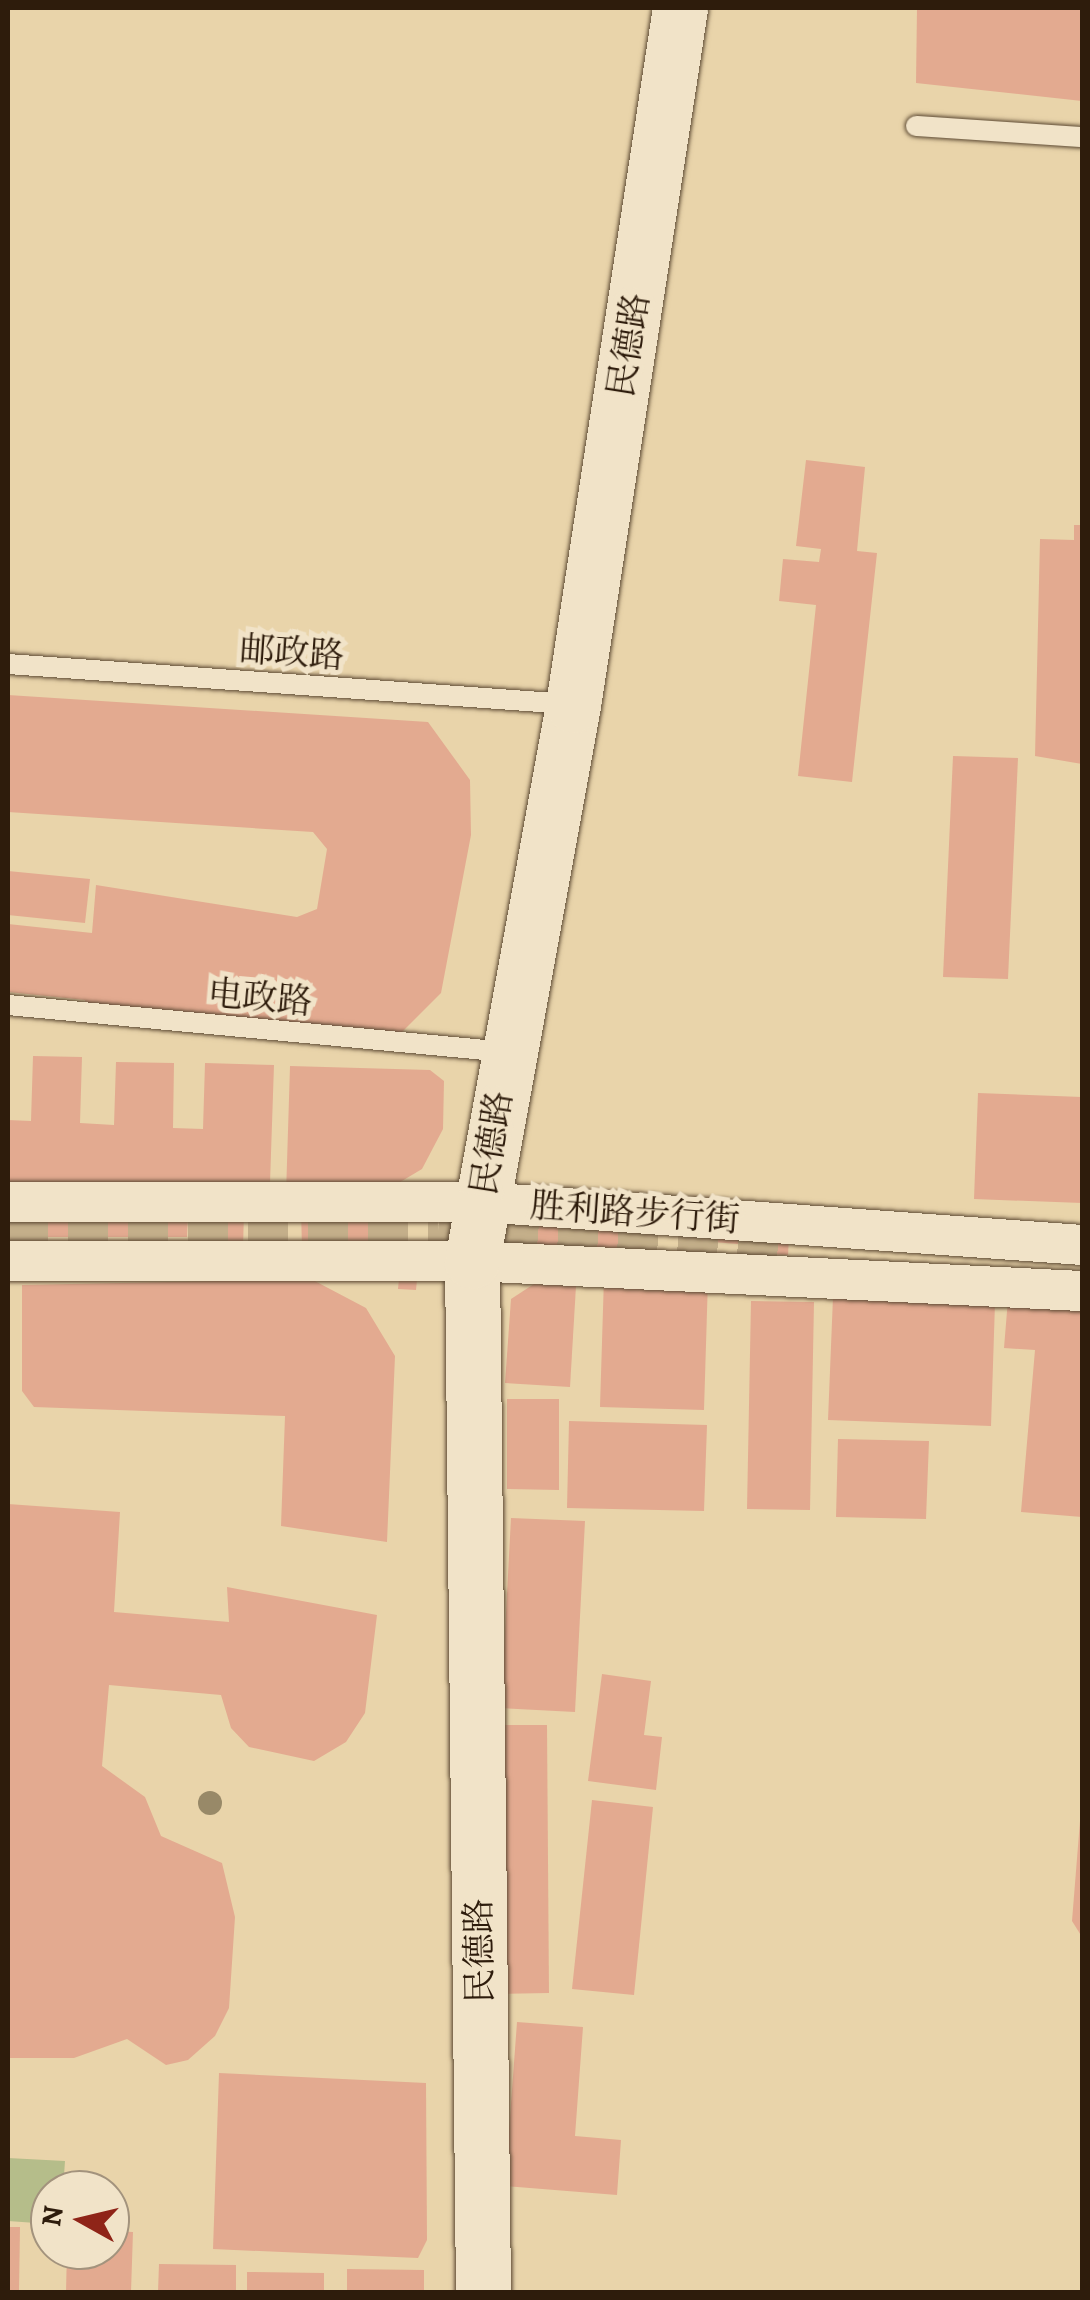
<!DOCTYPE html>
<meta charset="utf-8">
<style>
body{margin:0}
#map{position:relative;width:1090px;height:2300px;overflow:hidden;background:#e9d4aa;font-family:Alegreya,"Noto Serif SC",serif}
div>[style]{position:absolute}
.green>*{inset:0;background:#b5bd8a}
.building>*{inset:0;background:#e3aa90}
.street-tunnel>*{height:40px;margin-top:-20px;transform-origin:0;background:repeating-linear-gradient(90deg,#c4af8a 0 40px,transparent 0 60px)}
.roads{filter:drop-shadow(0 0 2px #5d4a34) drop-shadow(0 0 2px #5d4a34)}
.lane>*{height:20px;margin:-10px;padding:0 10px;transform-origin:10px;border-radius:10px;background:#f1e3c8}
.street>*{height:40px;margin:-20px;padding:0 20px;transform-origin:20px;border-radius:20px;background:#f1e3c8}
.secondary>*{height:55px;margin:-27.5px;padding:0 27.5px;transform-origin:27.5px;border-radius:27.5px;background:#f1e3c8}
.trees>*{width:24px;height:24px;margin:-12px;border-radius:50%;background:#988968}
span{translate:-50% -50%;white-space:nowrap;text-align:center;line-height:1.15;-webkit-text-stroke:10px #f1e3c8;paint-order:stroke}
.street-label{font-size:35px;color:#2e1c0c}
.frame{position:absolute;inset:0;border:10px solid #2e1c0c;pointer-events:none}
.north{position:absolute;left:30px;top:2170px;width:100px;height:100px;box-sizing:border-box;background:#f1e3c8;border:2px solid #a3937d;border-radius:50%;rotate:278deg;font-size:28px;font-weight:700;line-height:40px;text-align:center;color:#2e1c0c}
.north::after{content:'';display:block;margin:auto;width:35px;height:45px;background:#8f2418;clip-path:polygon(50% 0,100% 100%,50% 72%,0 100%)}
</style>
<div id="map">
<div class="green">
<i style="clip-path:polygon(8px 2158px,65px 2161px,63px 2190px,50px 2190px,50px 2224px,8px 2221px)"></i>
</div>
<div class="building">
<i style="clip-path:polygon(917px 8px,1082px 8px,1082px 101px,916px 83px)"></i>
<i style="clip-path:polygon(806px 460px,865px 467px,857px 551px,877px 553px,852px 782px,798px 776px,816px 605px,779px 601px,783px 559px,819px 562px,821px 549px,796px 546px)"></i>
<i style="clip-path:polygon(1074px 525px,1082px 525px,1082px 764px,1035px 756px,1040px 539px,1074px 540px)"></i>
<i style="clip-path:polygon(8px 695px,428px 722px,470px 780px,471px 835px,441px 993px,399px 1035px,86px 1006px,85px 1000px,8px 992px,8px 924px,92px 933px,96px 885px,297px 917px,317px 909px,327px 849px,313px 832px,8px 812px)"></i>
<i style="clip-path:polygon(953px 756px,1018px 758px,1008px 979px,943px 977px)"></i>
<i style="clip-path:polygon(8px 871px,90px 879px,85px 923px,8px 915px)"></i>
<i style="clip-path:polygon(33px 1056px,82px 1057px,80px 1123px,114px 1125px,116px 1062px,174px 1063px,173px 1128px,203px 1129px,205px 1063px,274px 1065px,270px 1183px,8px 1187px,8px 1120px,31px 1121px)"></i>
<i style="clip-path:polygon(290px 1066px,430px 1070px,444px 1081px,443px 1129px,422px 1169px,375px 1197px,286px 1194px)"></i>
<i style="clip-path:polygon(978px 1093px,1082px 1097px,1082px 1203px,974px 1199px)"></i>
<i style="clip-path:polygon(395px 1208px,393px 1249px,302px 1249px,301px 1209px)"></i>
<i style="clip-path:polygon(217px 1210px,244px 1211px,243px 1248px,216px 1248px)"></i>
<i style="clip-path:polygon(288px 1210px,288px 1228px,270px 1228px,270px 1211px)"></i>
<i style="clip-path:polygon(537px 1213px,629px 1217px,627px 1255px,534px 1250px)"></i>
<i style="clip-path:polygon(188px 1216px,187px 1237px,46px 1237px,42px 1229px,46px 1217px)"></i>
<i style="clip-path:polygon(690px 1221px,752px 1226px,750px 1245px,688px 1240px)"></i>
<i style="clip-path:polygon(14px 1222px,37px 1223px,36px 1251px,13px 1251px)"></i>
<i style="clip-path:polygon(771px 1237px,789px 1237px,788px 1255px,770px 1254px)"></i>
<i style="clip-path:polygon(400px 1268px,418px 1269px,416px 1290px,398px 1289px)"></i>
<i style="clip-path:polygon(604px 1277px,708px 1279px,704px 1410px,600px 1407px)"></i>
<i style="clip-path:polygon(311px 1279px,366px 1308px,395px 1356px,387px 1542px,281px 1526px,285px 1416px,34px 1407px,22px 1391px,22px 1285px)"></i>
<i style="clip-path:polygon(534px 1284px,576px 1286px,570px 1387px,505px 1383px,511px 1299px)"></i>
<i style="clip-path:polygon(833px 1297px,995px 1303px,991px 1426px,828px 1420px)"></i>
<i style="clip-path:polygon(1008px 1299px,1082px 1306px,1082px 1517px,1021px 1512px,1035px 1350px,1004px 1348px)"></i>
<i style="clip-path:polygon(751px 1301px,814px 1302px,810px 1510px,747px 1509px)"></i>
<i style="clip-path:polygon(507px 1399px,559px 1399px,559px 1490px,507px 1489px)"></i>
<i style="clip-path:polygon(569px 1421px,707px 1425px,704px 1511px,567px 1508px)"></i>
<i style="clip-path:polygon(838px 1439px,929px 1441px,926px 1519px,836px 1517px)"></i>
<i style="clip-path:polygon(8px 1504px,120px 1512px,114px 1612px,229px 1622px,227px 1587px,377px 1615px,365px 1713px,346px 1742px,314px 1761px,249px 1747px,231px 1728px,221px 1695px,109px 1685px,102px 1766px,145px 1797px,161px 1836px,222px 1863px,235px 1917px,229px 2008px,215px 2036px,188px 2060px,166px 2065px,127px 2039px,74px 2058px,8px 2058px)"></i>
<i style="clip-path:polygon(511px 1518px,585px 1521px,575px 1712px,501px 1708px)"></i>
<i style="clip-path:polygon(602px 1674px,651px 1681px,644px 1735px,662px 1737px,656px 1790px,588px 1781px)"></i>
<i style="clip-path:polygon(494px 1725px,547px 1725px,549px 1993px,501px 1994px)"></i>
<i style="clip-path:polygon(592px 1800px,653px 1807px,634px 1995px,572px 1989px)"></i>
<i style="clip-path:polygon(1080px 1821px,1082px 1821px,1082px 1937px,1072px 1921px)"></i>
<i style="clip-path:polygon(517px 2022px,583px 2027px,575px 2136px,621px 2140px,617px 2195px,505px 2186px)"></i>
<i style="clip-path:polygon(219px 2073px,426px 2083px,427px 2240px,418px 2258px,213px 2249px)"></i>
<i style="clip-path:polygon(8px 2227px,20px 2227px,19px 2292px,8px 2292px)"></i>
<i style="clip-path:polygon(110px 2231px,133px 2232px,131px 2292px,66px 2292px,67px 2250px,110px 2250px)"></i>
<i style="clip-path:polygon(159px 2264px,236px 2265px,236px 2292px,158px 2292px)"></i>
<i style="clip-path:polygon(347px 2269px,424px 2270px,424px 2292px,347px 2292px)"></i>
<i style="clip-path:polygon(247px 2272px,324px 2273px,324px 2292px,247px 2292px)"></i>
</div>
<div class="street-tunnel">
<i style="left:8px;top:1233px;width:430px;rotate:-0.3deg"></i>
<i style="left:438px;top:1231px;width:345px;rotate:4.5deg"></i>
</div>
<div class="roads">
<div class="lane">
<i style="left:916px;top:126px;width:166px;rotate:3.8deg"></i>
<i style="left:8px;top:664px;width:562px;rotate:4.08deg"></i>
<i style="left:8px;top:1005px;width:500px;rotate:5.39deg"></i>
</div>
<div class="street">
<i style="left:8px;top:1202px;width:473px"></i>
<i style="left:481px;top:1202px;width:603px;rotate:4.09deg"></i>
<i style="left:8px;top:1261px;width:464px"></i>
<i style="left:472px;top:1261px;width:611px;rotate:2.82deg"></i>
</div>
<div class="secondary">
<i style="left:483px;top:2292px;width:1031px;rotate:-90.61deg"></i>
<i style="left:472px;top:1261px;width:565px;rotate:-79.7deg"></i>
<i style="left:573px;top:705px;width:705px;rotate:-81.27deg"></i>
</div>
</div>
<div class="trees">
<i style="left:210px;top:1803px"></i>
</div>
<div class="street-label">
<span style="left:628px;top:345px;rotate:-81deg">民德路</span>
<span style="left:292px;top:652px;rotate:4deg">邮政路</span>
<span style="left:260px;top:997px;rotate:5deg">电政路</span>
<span style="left:491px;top:1143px;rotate:-81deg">民德路</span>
<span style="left:635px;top:1212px;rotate:4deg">胜利路步行街</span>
<span style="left:479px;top:1951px;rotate:-91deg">民德路</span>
</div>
<div class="frame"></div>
<div class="north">N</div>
</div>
